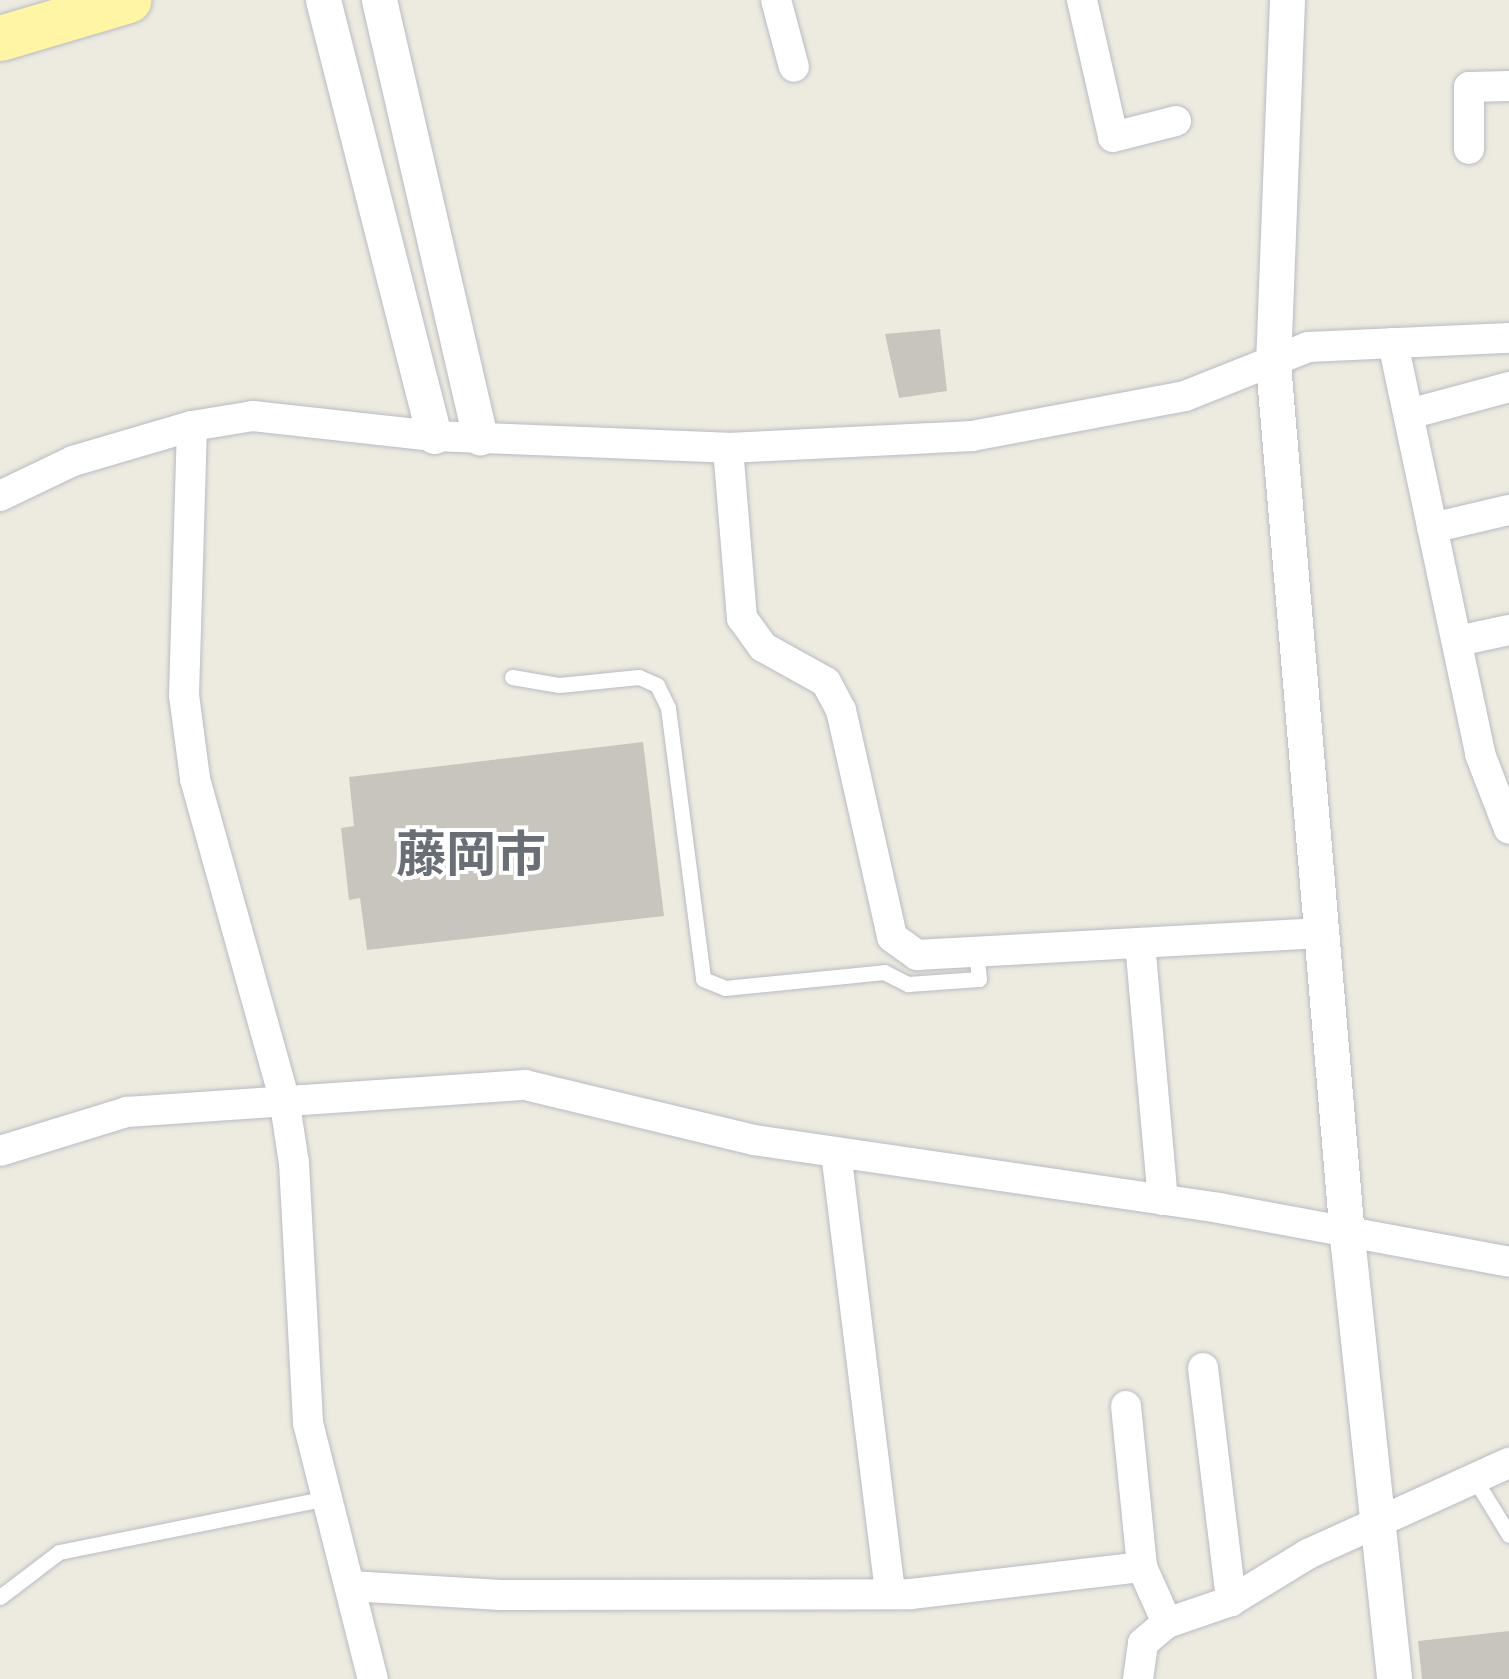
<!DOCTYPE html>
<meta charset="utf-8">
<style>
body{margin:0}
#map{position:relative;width:1509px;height:1679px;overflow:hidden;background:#edebe0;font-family:Manrope,"Noto Sans JP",sans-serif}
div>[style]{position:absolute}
.building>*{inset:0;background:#c8c5be}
.roads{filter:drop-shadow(0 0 2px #b9bbc1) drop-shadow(0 0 2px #b9bbc1)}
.service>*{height:15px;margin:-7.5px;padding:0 7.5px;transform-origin:7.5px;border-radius:7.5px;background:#fff}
.minor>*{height:30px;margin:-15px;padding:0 15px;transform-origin:15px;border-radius:15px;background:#fff}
.tertiary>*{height:35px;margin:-17.5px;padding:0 17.5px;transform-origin:17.5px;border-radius:17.5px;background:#fff}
.primary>*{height:45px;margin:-22.5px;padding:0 22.5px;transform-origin:22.5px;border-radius:22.5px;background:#fff5a4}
span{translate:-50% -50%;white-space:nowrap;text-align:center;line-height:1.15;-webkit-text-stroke:8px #fff;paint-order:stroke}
.town-label{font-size:50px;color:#6a6f75;font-weight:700}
</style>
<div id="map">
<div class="building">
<i style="clip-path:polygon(940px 329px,947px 391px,899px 398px,885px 334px)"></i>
<i style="clip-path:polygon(643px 742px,664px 916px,367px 950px,360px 898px,349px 900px,341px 828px,354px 826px,349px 777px)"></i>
<i style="clip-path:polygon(1509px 1631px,1509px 1679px,1422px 1679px,1418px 1641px)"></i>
</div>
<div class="roads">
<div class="service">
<i style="left:512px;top:677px;width:48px;rotate:9.7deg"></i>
<i style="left:559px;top:685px;width:80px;rotate:-5.7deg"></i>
<i style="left:639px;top:677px;width:20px;rotate:24deg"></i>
<i style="left:657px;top:685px;width:25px;rotate:64deg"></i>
<i style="left:668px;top:708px;width:273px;rotate:82.6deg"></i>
<i style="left:703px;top:979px;width:24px;rotate:22deg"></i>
<i style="left:725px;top:988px;width:160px;rotate:-5.7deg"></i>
<i style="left:884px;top:972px;width:27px;rotate:27deg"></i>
<i style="left:908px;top:984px;width:71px;rotate:-4deg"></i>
<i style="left:979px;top:979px;width:27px;rotate:-96deg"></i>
<i style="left:1474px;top:1478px;width:67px;rotate:58.4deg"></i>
<i style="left:0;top:1597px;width:74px;rotate:-37.3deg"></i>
<i style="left:59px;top:1552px;width:273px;rotate:-11.4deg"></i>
</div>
<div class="minor">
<i style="left:776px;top:0;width:69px;rotate:75deg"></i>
<i style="left:1082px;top:0;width:140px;rotate:77.2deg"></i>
<i style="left:1113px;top:137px;width:65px;rotate:-14.3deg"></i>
<i style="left:1469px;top:149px;width:62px;rotate:-90deg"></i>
<i style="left:1469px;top:87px;width:40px;rotate:-1.4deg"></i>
<i style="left:1393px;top:343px;width:420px;rotate:78deg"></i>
<i style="left:1480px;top:754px;width:80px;rotate:68.9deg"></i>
<i style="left:1409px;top:414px;width:104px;rotate:-15.1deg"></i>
<i style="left:192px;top:426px;width:269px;rotate:91.7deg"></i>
<i style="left:184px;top:695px;width:85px;rotate:82.5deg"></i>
<i style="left:195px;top:779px;width:331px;rotate:74.4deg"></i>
<i style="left:284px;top:1098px;width:66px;rotate:81.3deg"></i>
<i style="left:294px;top:1163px;width:260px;rotate:86.9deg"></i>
<i style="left:308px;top:1423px;width:264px;rotate:75.8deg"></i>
<i style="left:728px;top:448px;width:171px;rotate:85.3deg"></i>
<i style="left:742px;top:618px;width:36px;rotate:54deg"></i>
<i style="left:763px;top:647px;width:72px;rotate:29.1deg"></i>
<i style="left:826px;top:682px;width:32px;rotate:62deg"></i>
<i style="left:841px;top:710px;width:233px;rotate:77.3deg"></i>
<i style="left:892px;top:937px;width:31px;rotate:36deg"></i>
<i style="left:917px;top:955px;width:404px;rotate:-3.1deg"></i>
<i style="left:0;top:496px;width:81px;rotate:-25.6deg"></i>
<i style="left:73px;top:461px;width:124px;rotate:-16.4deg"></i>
<i style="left:192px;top:426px;width:62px;rotate:-9.3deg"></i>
<i style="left:253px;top:416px;width:182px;rotate:6.3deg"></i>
<i style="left:434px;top:436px;width:294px;rotate:2.3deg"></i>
<i style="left:728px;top:448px;width:244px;rotate:-2.8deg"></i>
<i style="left:972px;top:436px;width:217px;rotate:-10.6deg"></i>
<i style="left:1185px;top:396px;width:132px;rotate:-21.7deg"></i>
<i style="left:1308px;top:347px;width:201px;rotate:-2.6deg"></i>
<i style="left:1432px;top:528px;width:79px;rotate:-13.2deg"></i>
<i style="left:1458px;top:641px;width:52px;rotate:-12.2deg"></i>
<i style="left:1140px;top:943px;width:258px;rotate:84.9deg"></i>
<i style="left:0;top:1151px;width:133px;rotate:-17.1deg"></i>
<i style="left:127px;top:1112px;width:399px;rotate:-3.9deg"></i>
<i style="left:525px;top:1085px;width:236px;rotate:13.5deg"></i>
<i style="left:754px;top:1140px;width:470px;rotate:8.3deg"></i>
<i style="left:1219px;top:1208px;width:295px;rotate:10.5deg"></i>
<i style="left:836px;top:1152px;width:445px;rotate:83deg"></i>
<i style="left:1203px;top:1368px;width:235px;rotate:83.1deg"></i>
<i style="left:1126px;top:1406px;width:162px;rotate:84.3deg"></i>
<i style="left:350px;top:1586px;width:151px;rotate:3.4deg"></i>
<i style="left:501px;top:1595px;width:410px;rotate:-0.1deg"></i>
<i style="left:911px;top:1594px;width:233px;rotate:-6.7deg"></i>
<i style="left:1142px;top:1567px;width:61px;rotate:65.9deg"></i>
<i style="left:1138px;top:1679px;width:36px;rotate:-82deg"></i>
<i style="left:1143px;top:1643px;width:31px;rotate:-40deg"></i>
<i style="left:1167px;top:1623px;width:68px;rotate:-19deg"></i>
<i style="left:1231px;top:1601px;width:90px;rotate:-31.4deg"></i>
<i style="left:1308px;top:1554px;width:221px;rotate:-24.4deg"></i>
</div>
<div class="tertiary">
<i style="left:323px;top:0;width:450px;rotate:75.7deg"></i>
<i style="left:379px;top:0;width:449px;rotate:77deg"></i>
<i style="left:1287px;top:0;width:364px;rotate:92.2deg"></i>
<i style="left:1273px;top:364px;width:876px;rotate:85.15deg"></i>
<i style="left:1347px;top:1237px;width:444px;rotate:83.9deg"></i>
</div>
<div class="primary">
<i style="left:0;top:38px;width:134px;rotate:-16.5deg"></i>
</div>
</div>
<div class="town-label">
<span style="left:471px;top:854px">藤岡市</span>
</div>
</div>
